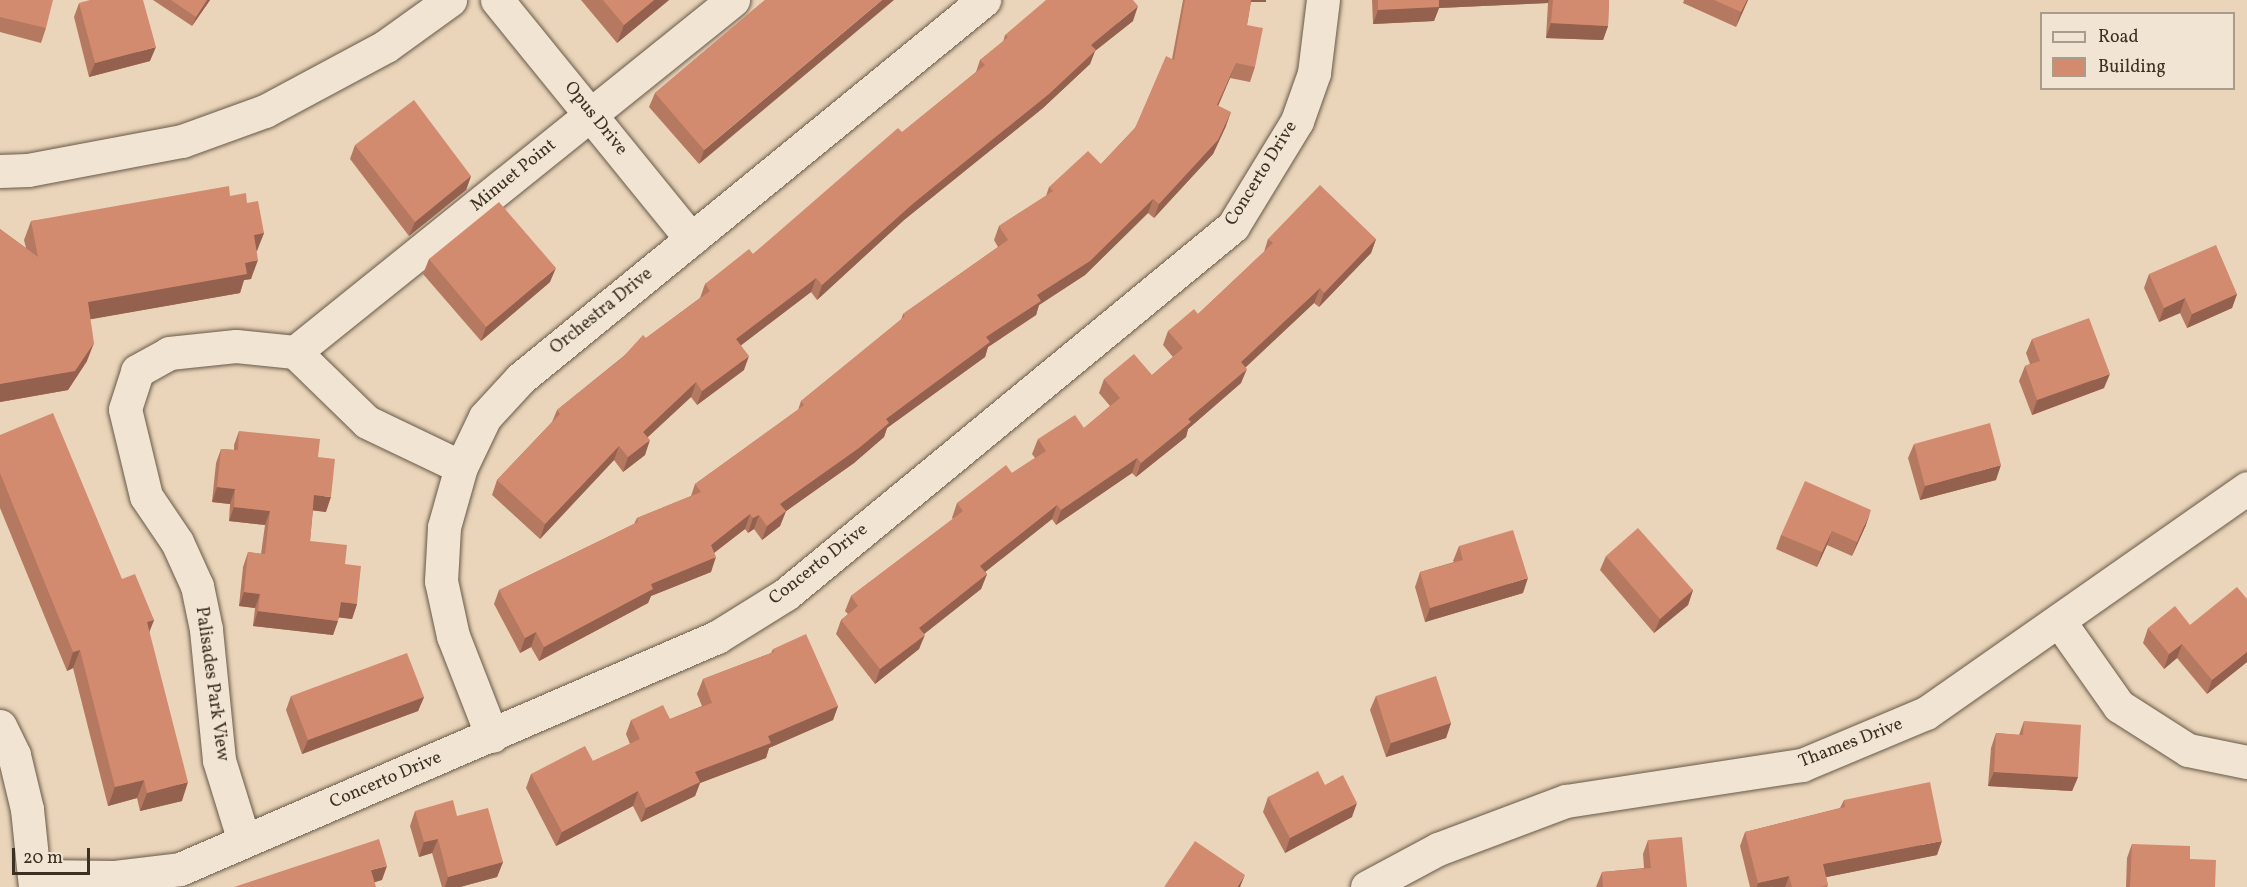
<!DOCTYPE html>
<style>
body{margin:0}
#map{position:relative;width:2247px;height:887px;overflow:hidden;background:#ead5ba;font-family:Vollkorn,serif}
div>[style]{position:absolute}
.roads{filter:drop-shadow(0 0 2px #685948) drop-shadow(0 0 2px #685948)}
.minor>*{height:33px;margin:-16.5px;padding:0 16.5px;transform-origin:16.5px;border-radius:16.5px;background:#f1e4d2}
.wall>*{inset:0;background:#b57860}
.shaded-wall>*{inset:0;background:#94614e}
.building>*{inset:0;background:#d38b70}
span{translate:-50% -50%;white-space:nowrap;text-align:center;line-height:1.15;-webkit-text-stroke:4.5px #f1e4d2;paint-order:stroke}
.street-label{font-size:18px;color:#3c3022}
.legend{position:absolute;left:2040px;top:12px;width:195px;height:78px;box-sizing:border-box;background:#f1e4d2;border:2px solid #a99c8c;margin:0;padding:8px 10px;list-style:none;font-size:18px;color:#3c3022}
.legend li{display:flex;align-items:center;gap:12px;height:30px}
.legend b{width:30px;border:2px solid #a99c8c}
.scale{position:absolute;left:12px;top:848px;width:78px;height:27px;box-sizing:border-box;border:3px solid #3c3022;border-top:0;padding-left:8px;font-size:18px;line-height:21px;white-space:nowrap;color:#3c3022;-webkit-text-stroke:4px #f1e4d2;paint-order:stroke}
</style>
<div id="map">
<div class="roads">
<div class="minor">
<i style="left:497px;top:0;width:308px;rotate:50.9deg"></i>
<i style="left:0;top:171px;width:28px;rotate:-2deg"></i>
<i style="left:28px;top:170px;width:157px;rotate:-10.7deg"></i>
<i style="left:182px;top:141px;width:88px;rotate:-19.9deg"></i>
<i style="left:265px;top:111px;width:137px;rotate:-28.2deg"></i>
<i style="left:386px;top:46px;width:79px;rotate:-35.7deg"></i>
<i style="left:295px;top:352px;width:562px;rotate:-38.79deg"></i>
<i style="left:2059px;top:621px;width:104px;rotate:54.8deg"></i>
<i style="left:2119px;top:706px;width:82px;rotate:32.5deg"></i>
<i style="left:2188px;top:750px;width:60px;rotate:11.5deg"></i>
<i style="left:0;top:726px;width:32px;rotate:64deg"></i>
<i style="left:14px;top:755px;width:56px;rotate:76.5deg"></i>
<i style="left:27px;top:809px;width:78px;rotate:84.1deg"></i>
<i style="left:492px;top:736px;width:107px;rotate:-111.3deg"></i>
<i style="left:453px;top:636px;width:56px;rotate:-102.3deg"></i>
<i style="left:441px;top:581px;width:54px;rotate:-86.8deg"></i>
<i style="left:444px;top:527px;width:62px;rotate:-74.2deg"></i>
<i style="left:461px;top:467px;width:55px;rotate:-64.4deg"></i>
<i style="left:485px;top:417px;width:53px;rotate:-47.3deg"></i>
<i style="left:521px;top:378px;width:598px;rotate:-39.23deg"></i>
<i style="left:244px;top:841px;width:85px;rotate:-107.2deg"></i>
<i style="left:219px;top:760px;width:132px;rotate:-95.7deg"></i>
<i style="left:206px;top:629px;width:44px;rotate:-101.8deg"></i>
<i style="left:197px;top:586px;width:48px;rotate:-114.4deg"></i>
<i style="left:177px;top:542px;width:55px;rotate:-124deg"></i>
<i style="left:146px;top:496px;width:89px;rotate:-103.6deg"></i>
<i style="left:125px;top:409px;width:40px;rotate:-72deg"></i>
<i style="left:137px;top:371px;width:37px;rotate:-29deg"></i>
<i style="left:169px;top:353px;width:67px;rotate:-6deg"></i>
<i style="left:236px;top:346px;width:59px;rotate:5.8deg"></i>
<i style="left:295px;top:352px;width:100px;rotate:44.2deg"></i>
<i style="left:367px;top:422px;width:104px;rotate:25.6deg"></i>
<i style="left:35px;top:876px;width:80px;rotate:0.7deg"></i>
<i style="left:115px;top:877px;width:65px;rotate:-7deg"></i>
<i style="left:180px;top:869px;width:585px;rotate:-23.37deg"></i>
<i style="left:717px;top:637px;width:81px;rotate:-31.9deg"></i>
<i style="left:786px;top:594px;width:579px;rotate:-39.46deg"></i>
<i style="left:1233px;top:226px;width:123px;rotate:-58.6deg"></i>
<i style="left:1297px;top:121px;width:51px;rotate:-70.5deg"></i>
<i style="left:1314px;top:73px;width:74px;rotate:-83deg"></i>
<i style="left:1367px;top:887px;width:81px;rotate:-28.2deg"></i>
<i style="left:1438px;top:849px;width:137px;rotate:-20.6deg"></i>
<i style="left:1566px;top:801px;width:239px;rotate:-8.7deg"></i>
<i style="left:1802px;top:765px;width:134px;rotate:-22.8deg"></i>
<i style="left:1926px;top:713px;width:392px;rotate:-35deg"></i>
</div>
</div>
<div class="wall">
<i style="clip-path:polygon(0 0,46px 28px,41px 43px,0 32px)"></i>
<i style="clip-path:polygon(153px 0,210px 0,192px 26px)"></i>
<i style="clip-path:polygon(581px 0,669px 0,617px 43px)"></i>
<i style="clip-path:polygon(765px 0,699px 164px,649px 107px,655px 93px)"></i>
<i style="clip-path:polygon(1183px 0,1266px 0,1266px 2px,1251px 2px,1247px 25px,1255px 67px,1250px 82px,1230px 78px,1218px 106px,1226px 126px,1213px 154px,1154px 218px,1148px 213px,1085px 275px,1039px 305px,1036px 315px,988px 347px,985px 357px,887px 428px,884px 437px,854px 463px,786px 511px,780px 526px,762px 540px,754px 529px,748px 533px,745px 529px,714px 553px,711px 572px,651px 596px,648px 603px,539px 661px,531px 647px,520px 653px,494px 604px,499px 590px,634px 524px,637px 518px,691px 496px,695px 484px,798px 410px,801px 401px,901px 320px,903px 314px,998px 247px,994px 240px,999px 226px,1046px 196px,1049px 187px,1101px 164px,1135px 128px,1172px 59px)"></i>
<i style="clip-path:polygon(1372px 0,1609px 0,1608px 26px,1603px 40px,1546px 38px,1548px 3px,1439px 8px,1434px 21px,1373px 24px)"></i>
<i style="clip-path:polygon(1684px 0,1748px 0,1736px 27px,1683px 3px)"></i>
<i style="clip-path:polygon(79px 3px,150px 61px,89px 77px,74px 17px)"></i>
<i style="clip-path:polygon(1133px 21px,1095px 51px,1090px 64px,1043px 108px,904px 220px,817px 300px,811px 292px,741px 345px,744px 370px,697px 405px,691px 397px,648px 437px,645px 455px,623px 472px,614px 460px,540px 539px,492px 495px,497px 480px,552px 422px,557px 410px,646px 338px,700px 298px,705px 284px,753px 254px,976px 72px,980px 60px,1003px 42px,1005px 35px)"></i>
<i style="clip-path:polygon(355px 145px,471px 176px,466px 190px,409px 236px,350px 159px)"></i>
<i style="clip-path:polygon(230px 196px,247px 203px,264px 233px,256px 251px,251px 279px,244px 280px,240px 293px,90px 319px,87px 361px,68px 390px,0 402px,0 229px,26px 248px,24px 240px,31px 221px)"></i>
<i style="clip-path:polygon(1268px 239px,1376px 239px,1371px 253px,1319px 307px,1314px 303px,1245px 368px,1241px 383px,1188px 429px,1186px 437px,1136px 477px,1132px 473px,1056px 525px,1052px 519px,985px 572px,987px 574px,981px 589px,924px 634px,919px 649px,875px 684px,836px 634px,841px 620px,848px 614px,845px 611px,851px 596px,953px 519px,952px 518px,957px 503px,1012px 473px,1035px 458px,1032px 454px,1038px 439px,1084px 428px,1110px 406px,1099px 393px,1104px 379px,1152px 375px,1173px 357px,1163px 345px,1168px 331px,1198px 314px,1264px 252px)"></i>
<i style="clip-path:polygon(429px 259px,550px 282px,481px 341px,423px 274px)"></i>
<i style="clip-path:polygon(2149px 274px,2237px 294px,2232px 308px,2187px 328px,2180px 313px,2159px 322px,2144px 288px)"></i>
<i style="clip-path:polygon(2032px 339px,2104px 388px,2032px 415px,2019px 381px,2025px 366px,2030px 364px,2026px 353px)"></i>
<i style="clip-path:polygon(239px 431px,318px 457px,326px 512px,313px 510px,310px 541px,345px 564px,357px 604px,352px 619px,339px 617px,333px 635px,253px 626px,255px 608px,239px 606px,243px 567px,248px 552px,261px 554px,265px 525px,229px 521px,230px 504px,212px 502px,216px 463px,221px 449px,234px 450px,234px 445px)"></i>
<i style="clip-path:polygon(0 435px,122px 579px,154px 620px,149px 631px,182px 801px,140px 811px,137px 798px,108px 806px,73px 668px,67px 671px,0 508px)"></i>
<i style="clip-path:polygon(1914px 444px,1996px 480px,1920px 500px,1908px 458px)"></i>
<i style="clip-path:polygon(1866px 525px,1852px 556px,1827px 545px,1817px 567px,1776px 549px,1781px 535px)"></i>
<i style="clip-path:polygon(1459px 546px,1523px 593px,1425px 622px,1415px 587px,1420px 572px,1454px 562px,1453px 561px)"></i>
<i style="clip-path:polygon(1606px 556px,1693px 590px,1688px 605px,1654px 633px,1600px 570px)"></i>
<i style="clip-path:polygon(2247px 599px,2247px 662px,2207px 694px,2177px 658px,2164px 669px,2143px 643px,2148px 628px,2190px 625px)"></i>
<i style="clip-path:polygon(773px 649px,838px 706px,833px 720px,769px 748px,766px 758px,700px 783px,695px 796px,641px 822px,633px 806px,556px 846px,526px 788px,531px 774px,593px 761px,630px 744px,626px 734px,631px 720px,670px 719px,702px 706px,697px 694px,703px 679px,771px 653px)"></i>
<i style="clip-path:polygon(291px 696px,424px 697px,418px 711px,302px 754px,286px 710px)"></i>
<i style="clip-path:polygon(1376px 696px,1451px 723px,1446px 738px,1386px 757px,1370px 710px)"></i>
<i style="clip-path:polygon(2024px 721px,2078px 777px,2072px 791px,1988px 786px,1991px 748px,1996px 733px,2019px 735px)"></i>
<i style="clip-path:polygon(1325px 785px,1352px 817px,1285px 853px,1263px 812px,1268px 797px)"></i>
<i style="clip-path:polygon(1844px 800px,1937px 855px,1826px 877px,1828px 885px,1827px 887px,1750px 887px,1740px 846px,1745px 832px,1840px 808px)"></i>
<i style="clip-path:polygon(415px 811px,457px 816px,503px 862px,497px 877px,460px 887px,442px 887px,432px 853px,419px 857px,410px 826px)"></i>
<i style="clip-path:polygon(1648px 840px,1687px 887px,1596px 887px,1602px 872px,1644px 868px,1643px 854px)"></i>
<i style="clip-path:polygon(2132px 844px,2190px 859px,2215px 887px,2126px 887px,2127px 858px)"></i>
</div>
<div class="shaded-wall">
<i style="clip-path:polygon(207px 0,210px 0,192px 26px,196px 17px)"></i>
<i style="clip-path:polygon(654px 0,669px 0,617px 43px,624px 25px)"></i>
<i style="clip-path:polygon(882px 0,894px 0,699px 164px,704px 150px)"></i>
<i style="clip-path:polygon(1249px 0,1266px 0,1266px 2px,1248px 2px)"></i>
<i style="clip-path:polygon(1436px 0,1549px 0,1548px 3px,1439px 8px,1434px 21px,1373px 24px,1378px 10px)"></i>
<i style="clip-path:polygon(1747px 0,1748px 0,1736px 27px,1741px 12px)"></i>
<i style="clip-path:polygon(1138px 6px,1133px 21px,1095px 51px,1090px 64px,1043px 108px,904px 220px,817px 300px,822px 285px,1091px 45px)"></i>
<i style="clip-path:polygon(1551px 23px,1608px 26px,1603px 40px,1546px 38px)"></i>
<i style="clip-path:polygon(156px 47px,150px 61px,89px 77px,95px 63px)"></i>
<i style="clip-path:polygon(1236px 63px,1230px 78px,1212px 120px,1217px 105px)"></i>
<i style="clip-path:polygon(1231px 112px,1226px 126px,1213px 154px,1154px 218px,1159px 204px)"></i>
<i style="clip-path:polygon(471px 176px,466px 190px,409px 236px,415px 222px)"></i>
<i style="clip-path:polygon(1153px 199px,1148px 213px,1085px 275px,1039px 305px,1036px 315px,988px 347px,985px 357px,887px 428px,884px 437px,854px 463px,775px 519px,780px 504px,986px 337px)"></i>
<i style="clip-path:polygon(264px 233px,257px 251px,247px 253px,254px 235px)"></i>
<i style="clip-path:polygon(1376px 239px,1371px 253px,1319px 307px,1324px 293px)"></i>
<i style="clip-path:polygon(258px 260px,251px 279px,244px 280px,240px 293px,81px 321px,88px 302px,245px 263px)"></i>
<i style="clip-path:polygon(556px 268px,550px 282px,481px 341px,486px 327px)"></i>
<i style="clip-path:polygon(816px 278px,811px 292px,731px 353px,736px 339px)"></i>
<i style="clip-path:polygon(1320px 288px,1314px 303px,1235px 377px,1241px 362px)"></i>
<i style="clip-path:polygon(2237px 294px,2232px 308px,2187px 328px,2192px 314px)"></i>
<i style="clip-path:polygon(2185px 298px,2180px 313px,2159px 322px,2164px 308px)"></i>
<i style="clip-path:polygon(94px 343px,87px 361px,68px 390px,0 402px,0 384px)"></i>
<i style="clip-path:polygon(749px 356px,744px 370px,697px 405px,702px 391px)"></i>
<i style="clip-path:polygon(1247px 369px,1241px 383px,1188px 429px,1186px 437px,1136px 477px,1141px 463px,1188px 419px)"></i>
<i style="clip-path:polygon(2110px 374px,2104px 388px,2032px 415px,2037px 400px)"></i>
<i style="clip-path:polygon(696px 382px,691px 397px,638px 446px,643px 432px)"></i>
<i style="clip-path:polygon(650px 440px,645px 455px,623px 472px,628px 457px)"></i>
<i style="clip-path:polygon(619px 446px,614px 460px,540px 539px,545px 524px)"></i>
<i style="clip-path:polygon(1137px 458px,1132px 473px,1056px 525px,1061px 510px)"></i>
<i style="clip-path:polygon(2001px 465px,1996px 480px,1920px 500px,1925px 486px)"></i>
<i style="clip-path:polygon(217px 487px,235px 489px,230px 504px,212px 502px)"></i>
<i style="clip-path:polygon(314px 495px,331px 497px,326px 512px,309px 510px)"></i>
<i style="clip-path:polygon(1057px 505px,1052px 519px,975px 580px,980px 566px)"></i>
<i style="clip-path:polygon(234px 507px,270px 511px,265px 525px,229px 521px)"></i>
<i style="clip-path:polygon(1871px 510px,1866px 525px,1852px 556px,1857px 542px)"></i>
<i style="clip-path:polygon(786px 511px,780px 526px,762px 540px,767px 526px)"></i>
<i style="clip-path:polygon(750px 514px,745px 529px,706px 559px,711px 545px)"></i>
<i style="clip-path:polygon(759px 515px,754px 529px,748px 533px,753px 518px)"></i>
<i style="clip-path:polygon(1832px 531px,1827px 545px,1817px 567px,1822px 552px)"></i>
<i style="clip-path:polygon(716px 557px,711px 572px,651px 596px,648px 603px,539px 661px,544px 647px,651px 584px)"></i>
<i style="clip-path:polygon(987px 574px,981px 589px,914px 642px,919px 628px)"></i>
<i style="clip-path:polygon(1528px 578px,1523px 593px,1425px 622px,1430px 608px)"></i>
<i style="clip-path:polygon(1693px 590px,1688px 605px,1654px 633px,1660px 619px)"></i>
<i style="clip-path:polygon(244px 592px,260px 594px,255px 608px,239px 606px)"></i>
<i style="clip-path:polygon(341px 602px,357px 604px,352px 619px,335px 617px)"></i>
<i style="clip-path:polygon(258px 611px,338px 621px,333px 635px,253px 626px)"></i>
<i style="clip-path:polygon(154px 620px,147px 638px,147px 622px)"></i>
<i style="clip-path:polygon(536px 632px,531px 647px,520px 653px,525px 638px)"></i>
<i style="clip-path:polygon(925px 635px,919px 649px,875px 684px,880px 669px)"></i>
<i style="clip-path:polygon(2182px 644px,2177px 658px,2164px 669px,2169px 654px)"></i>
<i style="clip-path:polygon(80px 650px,73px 668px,67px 671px,73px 652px)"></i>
<i style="clip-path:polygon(2247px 652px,2247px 662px,2207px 694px,2212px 680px)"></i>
<i style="clip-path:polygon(424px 697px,418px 711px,302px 754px,308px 740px)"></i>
<i style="clip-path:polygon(838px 706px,833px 720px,769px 748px,766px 758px,700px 783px,695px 796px,641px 822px,646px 808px,695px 772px,768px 736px)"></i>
<i style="clip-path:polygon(1451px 723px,1446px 738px,1386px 757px,1391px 743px)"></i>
<i style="clip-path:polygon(1994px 772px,2078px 777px,2072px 791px,1988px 786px)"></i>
<i style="clip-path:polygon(144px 780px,137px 798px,108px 806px,115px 787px)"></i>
<i style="clip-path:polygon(188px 782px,182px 801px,140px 811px,147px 793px)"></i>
<i style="clip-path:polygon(638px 791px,633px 806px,556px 846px,562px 832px)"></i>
<i style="clip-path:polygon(1357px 803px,1352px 817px,1285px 853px,1290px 838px)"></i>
<i style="clip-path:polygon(438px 839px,432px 853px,419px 857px,424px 842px)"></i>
<i style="clip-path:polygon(1942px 841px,1937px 855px,1817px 879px,1823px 864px)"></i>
<i style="clip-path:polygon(503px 862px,497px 877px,460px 887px,445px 887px,448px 877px)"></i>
<i style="clip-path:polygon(387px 866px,382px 880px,366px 885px,371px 870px)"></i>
<i style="clip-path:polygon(1245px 875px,1240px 887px,1237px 887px)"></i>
<i style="clip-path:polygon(1789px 876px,1785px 887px,1757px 887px,1758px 883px)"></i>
</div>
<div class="building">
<i style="clip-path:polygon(0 0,53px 0,46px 28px,0 17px)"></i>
<i style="clip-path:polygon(90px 0,143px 0,156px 47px,95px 63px,79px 3px)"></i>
<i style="clip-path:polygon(171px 0,207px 0,196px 17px)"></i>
<i style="clip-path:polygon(603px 0,654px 0,624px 25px)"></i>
<i style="clip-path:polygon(765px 0,882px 0,704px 150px,655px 93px)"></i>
<i style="clip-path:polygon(1046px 0,1133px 0,1138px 6px,1091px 45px,1096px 50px,1049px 94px,910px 206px,822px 285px,816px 278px,736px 339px,749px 356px,702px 391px,696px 382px,643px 432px,650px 440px,628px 457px,619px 446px,545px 524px,497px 480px,560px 414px,557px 410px,622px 358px,643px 335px,646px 338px,710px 291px,705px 284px,749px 249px,753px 254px,898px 128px,902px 132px,985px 65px,980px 60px,1008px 37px,1005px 35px)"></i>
<i style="clip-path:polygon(1185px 0,1251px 0,1247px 25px,1263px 28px,1255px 67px,1236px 63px,1217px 105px,1231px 112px,1218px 140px,1159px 204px,1153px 199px,1090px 261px,1037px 295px,1041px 301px,986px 337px,990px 342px,886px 419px,889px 423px,859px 448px,780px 504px,786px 511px,767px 526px,759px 515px,753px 518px,750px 514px,711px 545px,716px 557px,651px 584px,653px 589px,544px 647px,536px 632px,525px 638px,499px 590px,638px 522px,637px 518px,701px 492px,695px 484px,804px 405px,801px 401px,905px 316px,903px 314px,1008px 240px,999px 226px,1053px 191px,1049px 187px,1088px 151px,1101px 164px,1135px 128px,1166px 56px,1174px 60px)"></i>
<i style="clip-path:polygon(1378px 0,1439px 0,1439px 7px,1378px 10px)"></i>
<i style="clip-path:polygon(1553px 0,1609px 0,1608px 26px,1551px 23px)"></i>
<i style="clip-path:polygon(1714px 0,1747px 0,1741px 12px)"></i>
<i style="clip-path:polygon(414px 100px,471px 176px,415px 222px,355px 145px)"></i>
<i style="clip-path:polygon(1320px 185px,1376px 239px,1324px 293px,1320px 288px,1241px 362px,1247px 369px,1188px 419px,1191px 422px,1141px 463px,1137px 458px,1061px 510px,1057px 505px,980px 566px,987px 574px,919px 628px,925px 635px,880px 669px,841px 620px,858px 606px,851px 596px,963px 511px,957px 503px,1006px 465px,1012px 473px,1046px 451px,1038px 439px,1075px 415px,1084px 428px,1120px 398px,1104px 379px,1134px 354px,1152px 375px,1183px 348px,1168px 331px,1194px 309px,1198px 314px,1273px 243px,1268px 239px)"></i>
<i style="clip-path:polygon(229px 186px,230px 196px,246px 193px,247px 203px,258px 201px,264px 233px,254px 235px,258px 260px,245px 263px,247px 274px,88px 302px,94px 343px,75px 371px,0 384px,0 229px,38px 257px,31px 221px)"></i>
<i style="clip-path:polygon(499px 202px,556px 268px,486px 327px,429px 259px)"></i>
<i style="clip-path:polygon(2216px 245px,2237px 294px,2192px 314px,2185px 298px,2164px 308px,2149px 274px)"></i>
<i style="clip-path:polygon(2089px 318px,2110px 374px,2037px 400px,2025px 366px,2040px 361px,2032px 339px)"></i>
<i style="clip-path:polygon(53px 413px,122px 579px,135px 574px,154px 620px,147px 622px,188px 782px,147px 793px,144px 780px,115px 787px,80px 650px,73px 652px,0 473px,0 435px)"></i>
<i style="clip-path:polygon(1990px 423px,2001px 465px,1925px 486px,1914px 444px)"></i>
<i style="clip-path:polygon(239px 431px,320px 439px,318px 457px,335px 459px,331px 497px,314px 495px,310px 541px,347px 545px,345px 564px,361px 566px,357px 604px,341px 602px,338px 621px,258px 611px,260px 594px,244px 592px,248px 552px,265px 554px,270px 511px,234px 507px,235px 489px,217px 487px,221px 449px,238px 450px)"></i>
<i style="clip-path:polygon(1805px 481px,1871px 510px,1857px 542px,1832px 531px,1822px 552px,1781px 535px)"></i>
<i style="clip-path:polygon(1638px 528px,1693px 590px,1660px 619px,1606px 556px)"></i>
<i style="clip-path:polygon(1513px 530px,1528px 578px,1430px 608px,1420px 572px,1463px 560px,1459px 546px)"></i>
<i style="clip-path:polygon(2237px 587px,2247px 599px,2247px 652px,2212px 680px,2182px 644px,2169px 654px,2148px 628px,2175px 606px,2190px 625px)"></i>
<i style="clip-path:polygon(806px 634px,838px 706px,768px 736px,771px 743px,695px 772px,700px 782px,646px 808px,638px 791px,562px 832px,531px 774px,585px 746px,593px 761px,640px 739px,631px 720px,663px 705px,670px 719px,712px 703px,703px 679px,774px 652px,773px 649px)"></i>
<i style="clip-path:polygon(407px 653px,424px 697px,308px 740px,291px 696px)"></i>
<i style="clip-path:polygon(1436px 676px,1451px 723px,1391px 743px,1376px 696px)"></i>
<i style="clip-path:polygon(2024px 721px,2081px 725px,2078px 777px,1994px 772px,1996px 733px,2023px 735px)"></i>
<i style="clip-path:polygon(1318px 771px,1325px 785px,1343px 775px,1357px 803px,1290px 838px,1268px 797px)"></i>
<i style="clip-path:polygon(1930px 782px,1942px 841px,1823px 864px,1828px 885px,1820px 887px,1792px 887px,1789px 876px,1758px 883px,1745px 832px,1845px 807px,1844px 800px)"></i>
<i style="clip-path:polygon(453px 800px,457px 816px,488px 808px,503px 862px,448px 877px,438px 839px,424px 842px,415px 811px)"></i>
<i style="clip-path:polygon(1682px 837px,1687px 887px,1603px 887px,1602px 872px,1651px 868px,1648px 840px)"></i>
<i style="clip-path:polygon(379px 839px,387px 866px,371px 870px,376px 887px,234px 887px)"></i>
<i style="clip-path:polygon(1195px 841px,1245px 875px,1237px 887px,1164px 887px)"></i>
<i style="clip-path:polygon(2132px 844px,2190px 846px,2190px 859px,2216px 860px,2215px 887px,2130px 887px)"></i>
</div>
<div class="street-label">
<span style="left:595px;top:119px;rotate:51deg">Opus Drive</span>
<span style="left:1262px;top:174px;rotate:-58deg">Concerto Drive</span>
<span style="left:514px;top:176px;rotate:-39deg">Minuet Point</span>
<span style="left:602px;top:312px;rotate:-39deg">Orchestra Drive</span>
<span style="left:819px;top:565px;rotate:-38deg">Concerto Drive</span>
<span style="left:211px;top:684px;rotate:82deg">Palisades Park View</span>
<span style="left:1851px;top:744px;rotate:-21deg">Thames Drive</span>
<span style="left:386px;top:781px;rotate:-23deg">Concerto Drive</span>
</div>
<ul class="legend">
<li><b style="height:8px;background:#f1e4d2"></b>Road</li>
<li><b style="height:16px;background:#d38b70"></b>Building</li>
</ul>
<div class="scale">20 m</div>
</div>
